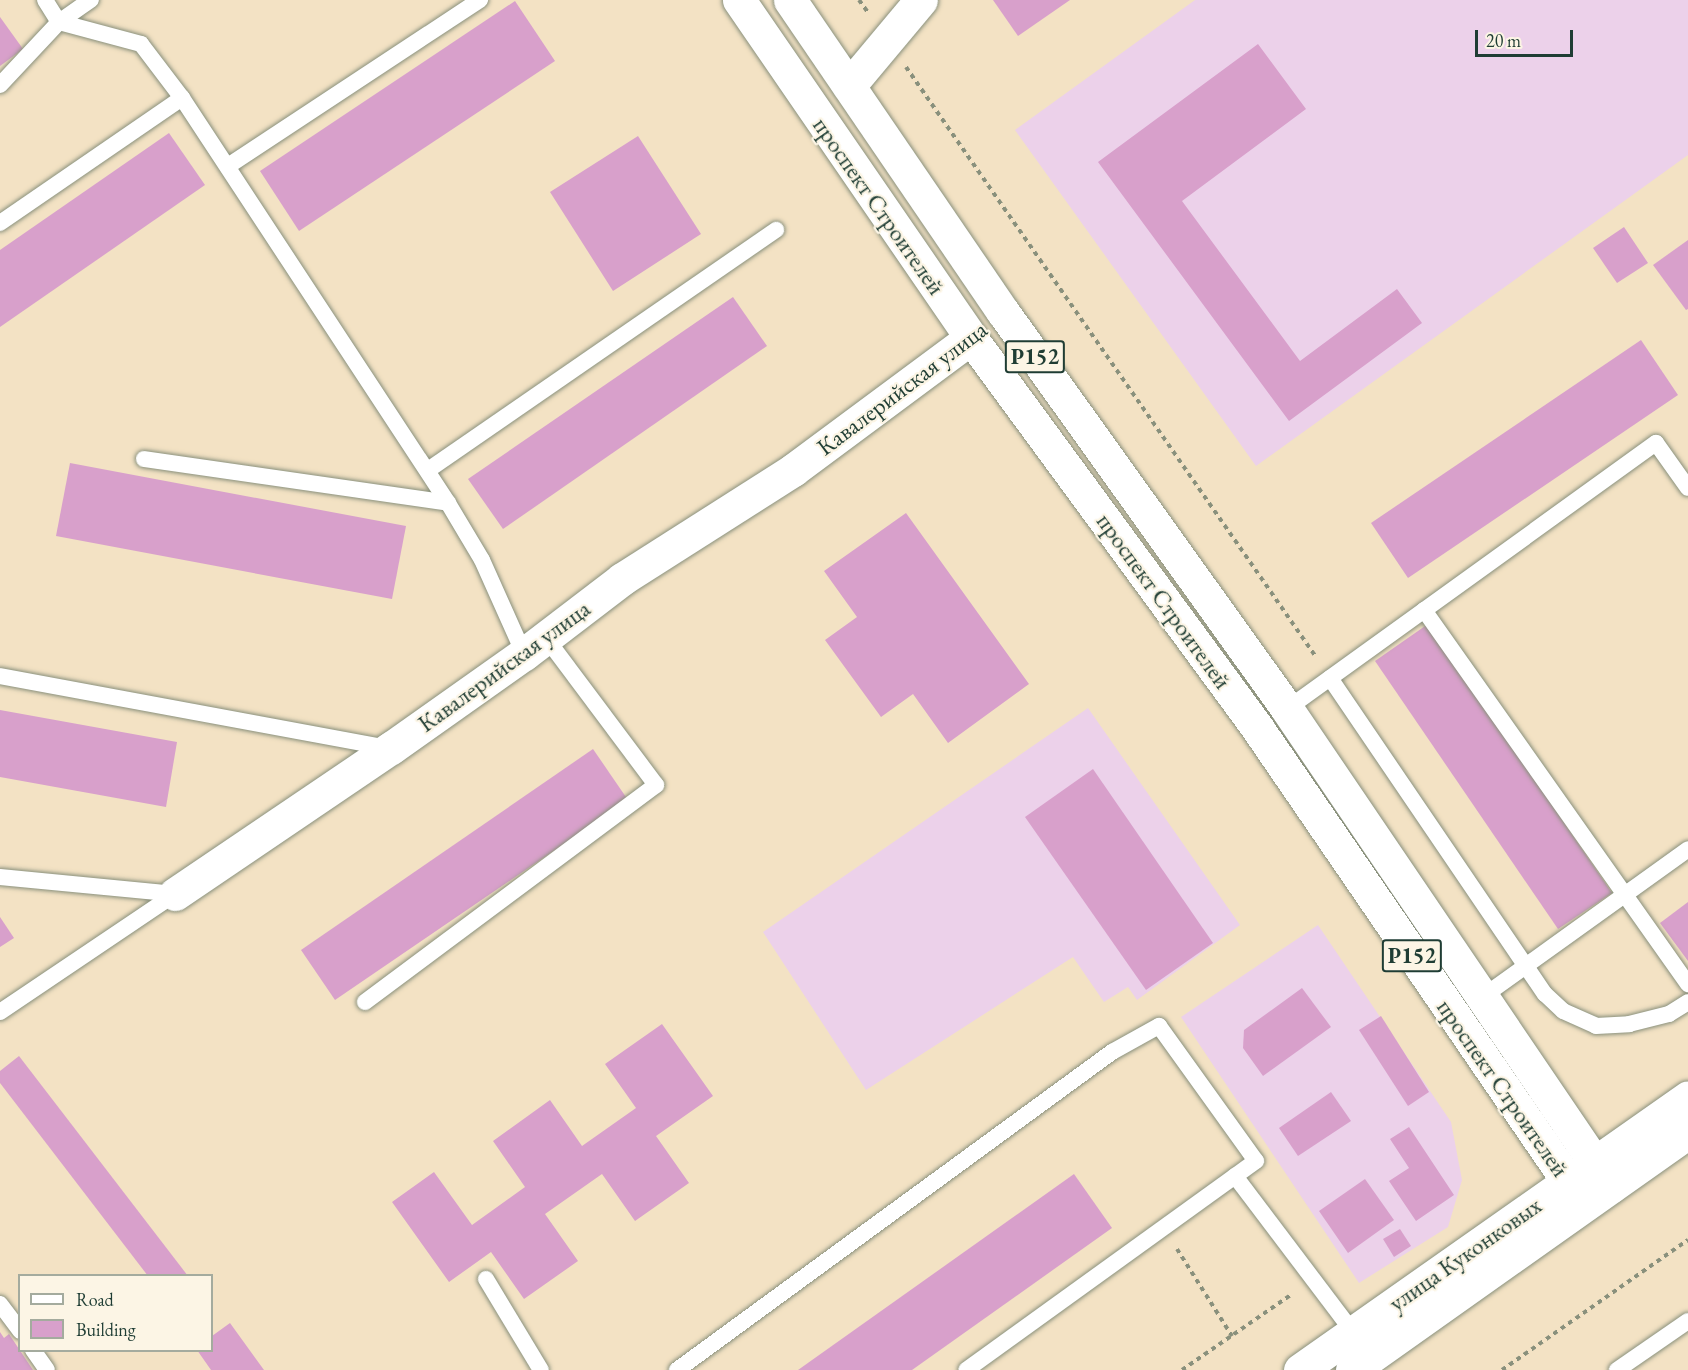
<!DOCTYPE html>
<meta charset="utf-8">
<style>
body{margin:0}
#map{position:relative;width:1688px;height:1370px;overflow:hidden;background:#f3e2c4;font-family:"EB Garamond",serif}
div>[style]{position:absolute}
.built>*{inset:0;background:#ecd1ea}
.building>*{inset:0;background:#d8a0cb}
.path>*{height:4px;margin-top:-2px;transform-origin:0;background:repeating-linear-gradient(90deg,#89907c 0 4.5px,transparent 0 9px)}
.roads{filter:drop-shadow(0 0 2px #89907c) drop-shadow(0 0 2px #89907c)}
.service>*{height:16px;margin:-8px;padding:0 8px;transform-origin:8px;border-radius:8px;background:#fff}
.minor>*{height:33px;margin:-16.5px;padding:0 16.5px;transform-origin:16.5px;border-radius:16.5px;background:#fff}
.primary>*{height:33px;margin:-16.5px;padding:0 16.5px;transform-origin:16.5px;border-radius:16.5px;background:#fff}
span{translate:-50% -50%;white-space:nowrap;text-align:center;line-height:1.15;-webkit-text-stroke:4.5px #fcf5e5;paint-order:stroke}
.shield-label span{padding:2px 4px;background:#fcf5e5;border:2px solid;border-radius:4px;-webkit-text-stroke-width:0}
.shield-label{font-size:22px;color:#1f3d34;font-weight:700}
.street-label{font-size:24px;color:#1f3d34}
.legend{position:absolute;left:18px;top:1274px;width:195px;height:78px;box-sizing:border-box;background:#fcf5e5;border:2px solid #a4ab9e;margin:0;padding:8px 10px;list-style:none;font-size:18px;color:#1f3d34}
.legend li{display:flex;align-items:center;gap:12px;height:30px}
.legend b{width:30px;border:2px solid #a4ab9e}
.scale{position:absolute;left:1475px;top:30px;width:98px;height:27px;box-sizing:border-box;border:3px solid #1f3d34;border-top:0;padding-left:8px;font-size:18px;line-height:21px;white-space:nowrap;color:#1f3d34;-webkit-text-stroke:4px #fcf5e5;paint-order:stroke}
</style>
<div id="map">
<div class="built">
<i style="clip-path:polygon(1195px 0,1688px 0,1688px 155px,1256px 466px,1015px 130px)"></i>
<i style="clip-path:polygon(1088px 708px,1240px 925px,1137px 1000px,1128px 987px,1104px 1002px,1073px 957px,866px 1090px,763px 932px)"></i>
<i style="clip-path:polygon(1318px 925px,1451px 1122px,1462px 1180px,1448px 1227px,1359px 1283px,1181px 1017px)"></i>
</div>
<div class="building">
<i style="clip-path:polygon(993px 0,1070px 0,1018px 36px)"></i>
<i style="clip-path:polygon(515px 1px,555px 61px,299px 231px,260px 171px)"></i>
<i style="clip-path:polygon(0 17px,23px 49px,0 66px)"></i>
<i style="clip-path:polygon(1258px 44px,1306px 109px,1182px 201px,1300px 361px,1397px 289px,1422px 323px,1289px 421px,1098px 162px)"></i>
<i style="clip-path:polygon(169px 133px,205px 185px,0 327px,0 250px)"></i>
<i style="clip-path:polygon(638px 136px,701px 234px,613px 291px,550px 192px)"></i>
<i style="clip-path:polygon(1624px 227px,1648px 263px,1617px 283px,1593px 248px)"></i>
<i style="clip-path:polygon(1688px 240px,1688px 309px,1686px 310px,1653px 265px)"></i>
<i style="clip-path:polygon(733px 297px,767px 346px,503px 529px,468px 479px)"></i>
<i style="clip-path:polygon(1641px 340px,1678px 395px,1408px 578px,1371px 523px)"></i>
<i style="clip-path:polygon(70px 463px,406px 526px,392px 599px,56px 536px)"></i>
<i style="clip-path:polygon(906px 513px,1029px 684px,948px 743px,913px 694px,881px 717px,825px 640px,857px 617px,824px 571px)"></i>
<i style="clip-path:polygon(1428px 624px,1612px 893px,1558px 929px,1375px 661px)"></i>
<i style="clip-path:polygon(0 710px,177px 742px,166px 807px,0 777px)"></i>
<i style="clip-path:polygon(593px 749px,628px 800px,335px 1000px,301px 950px)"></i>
<i style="clip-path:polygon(1093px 769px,1213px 943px,1146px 990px,1025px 817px)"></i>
<i style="clip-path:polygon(1688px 902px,1688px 961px,1660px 923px)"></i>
<i style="clip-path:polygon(0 917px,14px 938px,0 947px)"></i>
<i style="clip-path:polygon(1302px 988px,1331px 1027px,1263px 1076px,1243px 1048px,1244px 1030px)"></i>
<i style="clip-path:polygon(1381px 1016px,1429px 1092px,1408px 1106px,1359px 1030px)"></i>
<i style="clip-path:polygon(662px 1024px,713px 1096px,656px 1136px,689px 1183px,635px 1221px,602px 1174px,545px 1214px,578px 1261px,524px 1299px,491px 1252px,449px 1282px,392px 1202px,434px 1172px,472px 1225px,525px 1187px,493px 1141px,550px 1100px,582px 1146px,636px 1108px,605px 1064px)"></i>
<i style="clip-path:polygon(19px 1056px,188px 1276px,148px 1276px,0 1083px,0 1071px)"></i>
<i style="clip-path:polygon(1331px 1092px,1351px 1121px,1298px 1156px,1279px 1128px)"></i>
<i style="clip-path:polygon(1409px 1127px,1454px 1195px,1416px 1221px,1389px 1181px,1409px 1168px,1390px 1139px)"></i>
<i style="clip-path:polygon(1074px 1174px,1112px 1228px,912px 1370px,798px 1370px)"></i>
<i style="clip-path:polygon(1365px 1179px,1394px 1220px,1348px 1253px,1319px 1211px)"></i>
<i style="clip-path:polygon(1400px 1229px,1411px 1246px,1394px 1257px,1383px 1239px)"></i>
<i style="clip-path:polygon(230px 1323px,264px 1370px,211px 1370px,197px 1350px,212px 1350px,212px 1336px)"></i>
<i style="clip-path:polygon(0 1332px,4px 1338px,9px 1334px,33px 1370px,0 1370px)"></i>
</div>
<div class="path">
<i style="left:859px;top:0;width:17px;rotate:54deg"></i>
<i style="left:906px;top:67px;width:718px;rotate:55.2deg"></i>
<i style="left:1177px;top:1249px;width:103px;rotate:57.7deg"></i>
<i style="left:1182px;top:1370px;width:134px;rotate:-34.6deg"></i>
<i style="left:1502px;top:1370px;width:227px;rotate:-35deg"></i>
</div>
<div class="roads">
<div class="service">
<i style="left:45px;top:0;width:26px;rotate:58deg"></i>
<i style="left:59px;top:22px;width:85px;rotate:15deg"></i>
<i style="left:141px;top:44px;width:68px;rotate:52.8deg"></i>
<i style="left:182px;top:98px;width:485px;rotate:56.7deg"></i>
<i style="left:448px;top:503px;width:66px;rotate:59.2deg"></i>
<i style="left:482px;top:560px;width:103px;rotate:65.9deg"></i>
<i style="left:0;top:85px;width:86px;rotate:-46.9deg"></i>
<i style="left:59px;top:22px;width:39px;rotate:-35deg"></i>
<i style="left:228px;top:166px;width:302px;rotate:-33.4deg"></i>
<i style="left:0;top:223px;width:221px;rotate:-34.5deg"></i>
<i style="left:144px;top:459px;width:307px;rotate:8.2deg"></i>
<i style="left:428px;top:470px;width:423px;rotate:-34.6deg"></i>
<i style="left:1424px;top:610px;width:458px;rotate:54.8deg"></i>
<i style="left:0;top:676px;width:394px;rotate:10.5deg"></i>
<i style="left:1330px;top:678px;width:382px;rotate:55.8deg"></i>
<i style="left:1545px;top:994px;width:25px;rotate:43deg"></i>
<i style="left:1563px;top:1011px;width:36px;rotate:24deg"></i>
<i style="left:1596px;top:1026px;width:33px;rotate:-3deg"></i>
<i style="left:1629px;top:1024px;width:41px;rotate:-14deg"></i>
<i style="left:1669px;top:1014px;width:22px;rotate:-32deg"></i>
<i style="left:1287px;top:709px;width:455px;rotate:-35.8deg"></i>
<i style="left:1656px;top:443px;width:55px;rotate:54.6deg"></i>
<i style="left:0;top:877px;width:176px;rotate:5.5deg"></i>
<i style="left:1481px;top:998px;width:255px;rotate:-35.7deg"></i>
<i style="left:365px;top:1002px;width:363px;rotate:-36.7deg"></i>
<i style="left:656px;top:785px;width:184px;rotate:-126.8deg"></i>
<i style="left:0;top:1012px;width:211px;rotate:-34deg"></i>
<i style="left:1235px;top:1176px;width:196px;rotate:52.9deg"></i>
<i style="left:486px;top:1279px;width:106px;rotate:58.9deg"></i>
<i style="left:0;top:1304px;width:34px;rotate:53deg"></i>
<i style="left:33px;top:1350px;width:24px;rotate:55deg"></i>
<i style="left:677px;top:1370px;width:539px;rotate:-36.17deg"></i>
<i style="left:1112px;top:1052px;width:54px;rotate:-29deg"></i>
<i style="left:1159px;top:1026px;width:166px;rotate:54.3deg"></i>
<i style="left:1256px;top:1161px;width:357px;rotate:144.2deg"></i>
<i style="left:1617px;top:1370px;width:86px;rotate:-34.6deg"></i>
</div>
<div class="minor">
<i style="left:849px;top:86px;width:112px;rotate:-50.1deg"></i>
<i style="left:175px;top:894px;width:261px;rotate:-34.1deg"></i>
<i style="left:391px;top:748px;width:163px;rotate:-35.3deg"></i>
<i style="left:524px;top:654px;width:123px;rotate:-37.4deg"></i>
<i style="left:622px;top:579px;width:203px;rotate:-32.5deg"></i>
<i style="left:793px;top:470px;width:222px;rotate:-36.6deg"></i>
</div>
<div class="primary">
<i style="left:739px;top:0;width:410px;rotate:55.5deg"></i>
<i style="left:971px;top:338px;width:485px;rotate:53.7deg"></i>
<i style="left:1258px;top:729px;width:577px;rotate:55.59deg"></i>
<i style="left:790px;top:0;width:378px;rotate:55.7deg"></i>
<i style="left:1003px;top:312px;width:488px;rotate:54.4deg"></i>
<i style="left:1287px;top:709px;width:577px;rotate:55.87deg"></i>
<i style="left:1300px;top:1370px;width:474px;rotate:-35.1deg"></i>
<i style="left:1352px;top:1370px;width:412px;rotate:-35.3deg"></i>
</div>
</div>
<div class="shield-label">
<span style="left:1035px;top:357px">Р152</span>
<span style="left:1412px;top:956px">Р152</span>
</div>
<div class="street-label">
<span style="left:879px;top:206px;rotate:55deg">проспект Строителей</span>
<span style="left:902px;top:388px;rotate:-37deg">Кавалерийская улица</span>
<span style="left:1164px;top:601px;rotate:54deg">проспект Строителей</span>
<span style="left:504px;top:666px;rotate:-36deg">Кавалерийская улица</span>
<span style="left:1503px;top:1088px;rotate:55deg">проспект Строителей</span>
<span style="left:1465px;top:1254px;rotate:-35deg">улица Куконковых</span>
</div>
<ul class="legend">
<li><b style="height:8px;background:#fff"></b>Road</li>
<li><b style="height:16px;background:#d8a0cb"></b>Building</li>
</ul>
<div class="scale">20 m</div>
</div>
